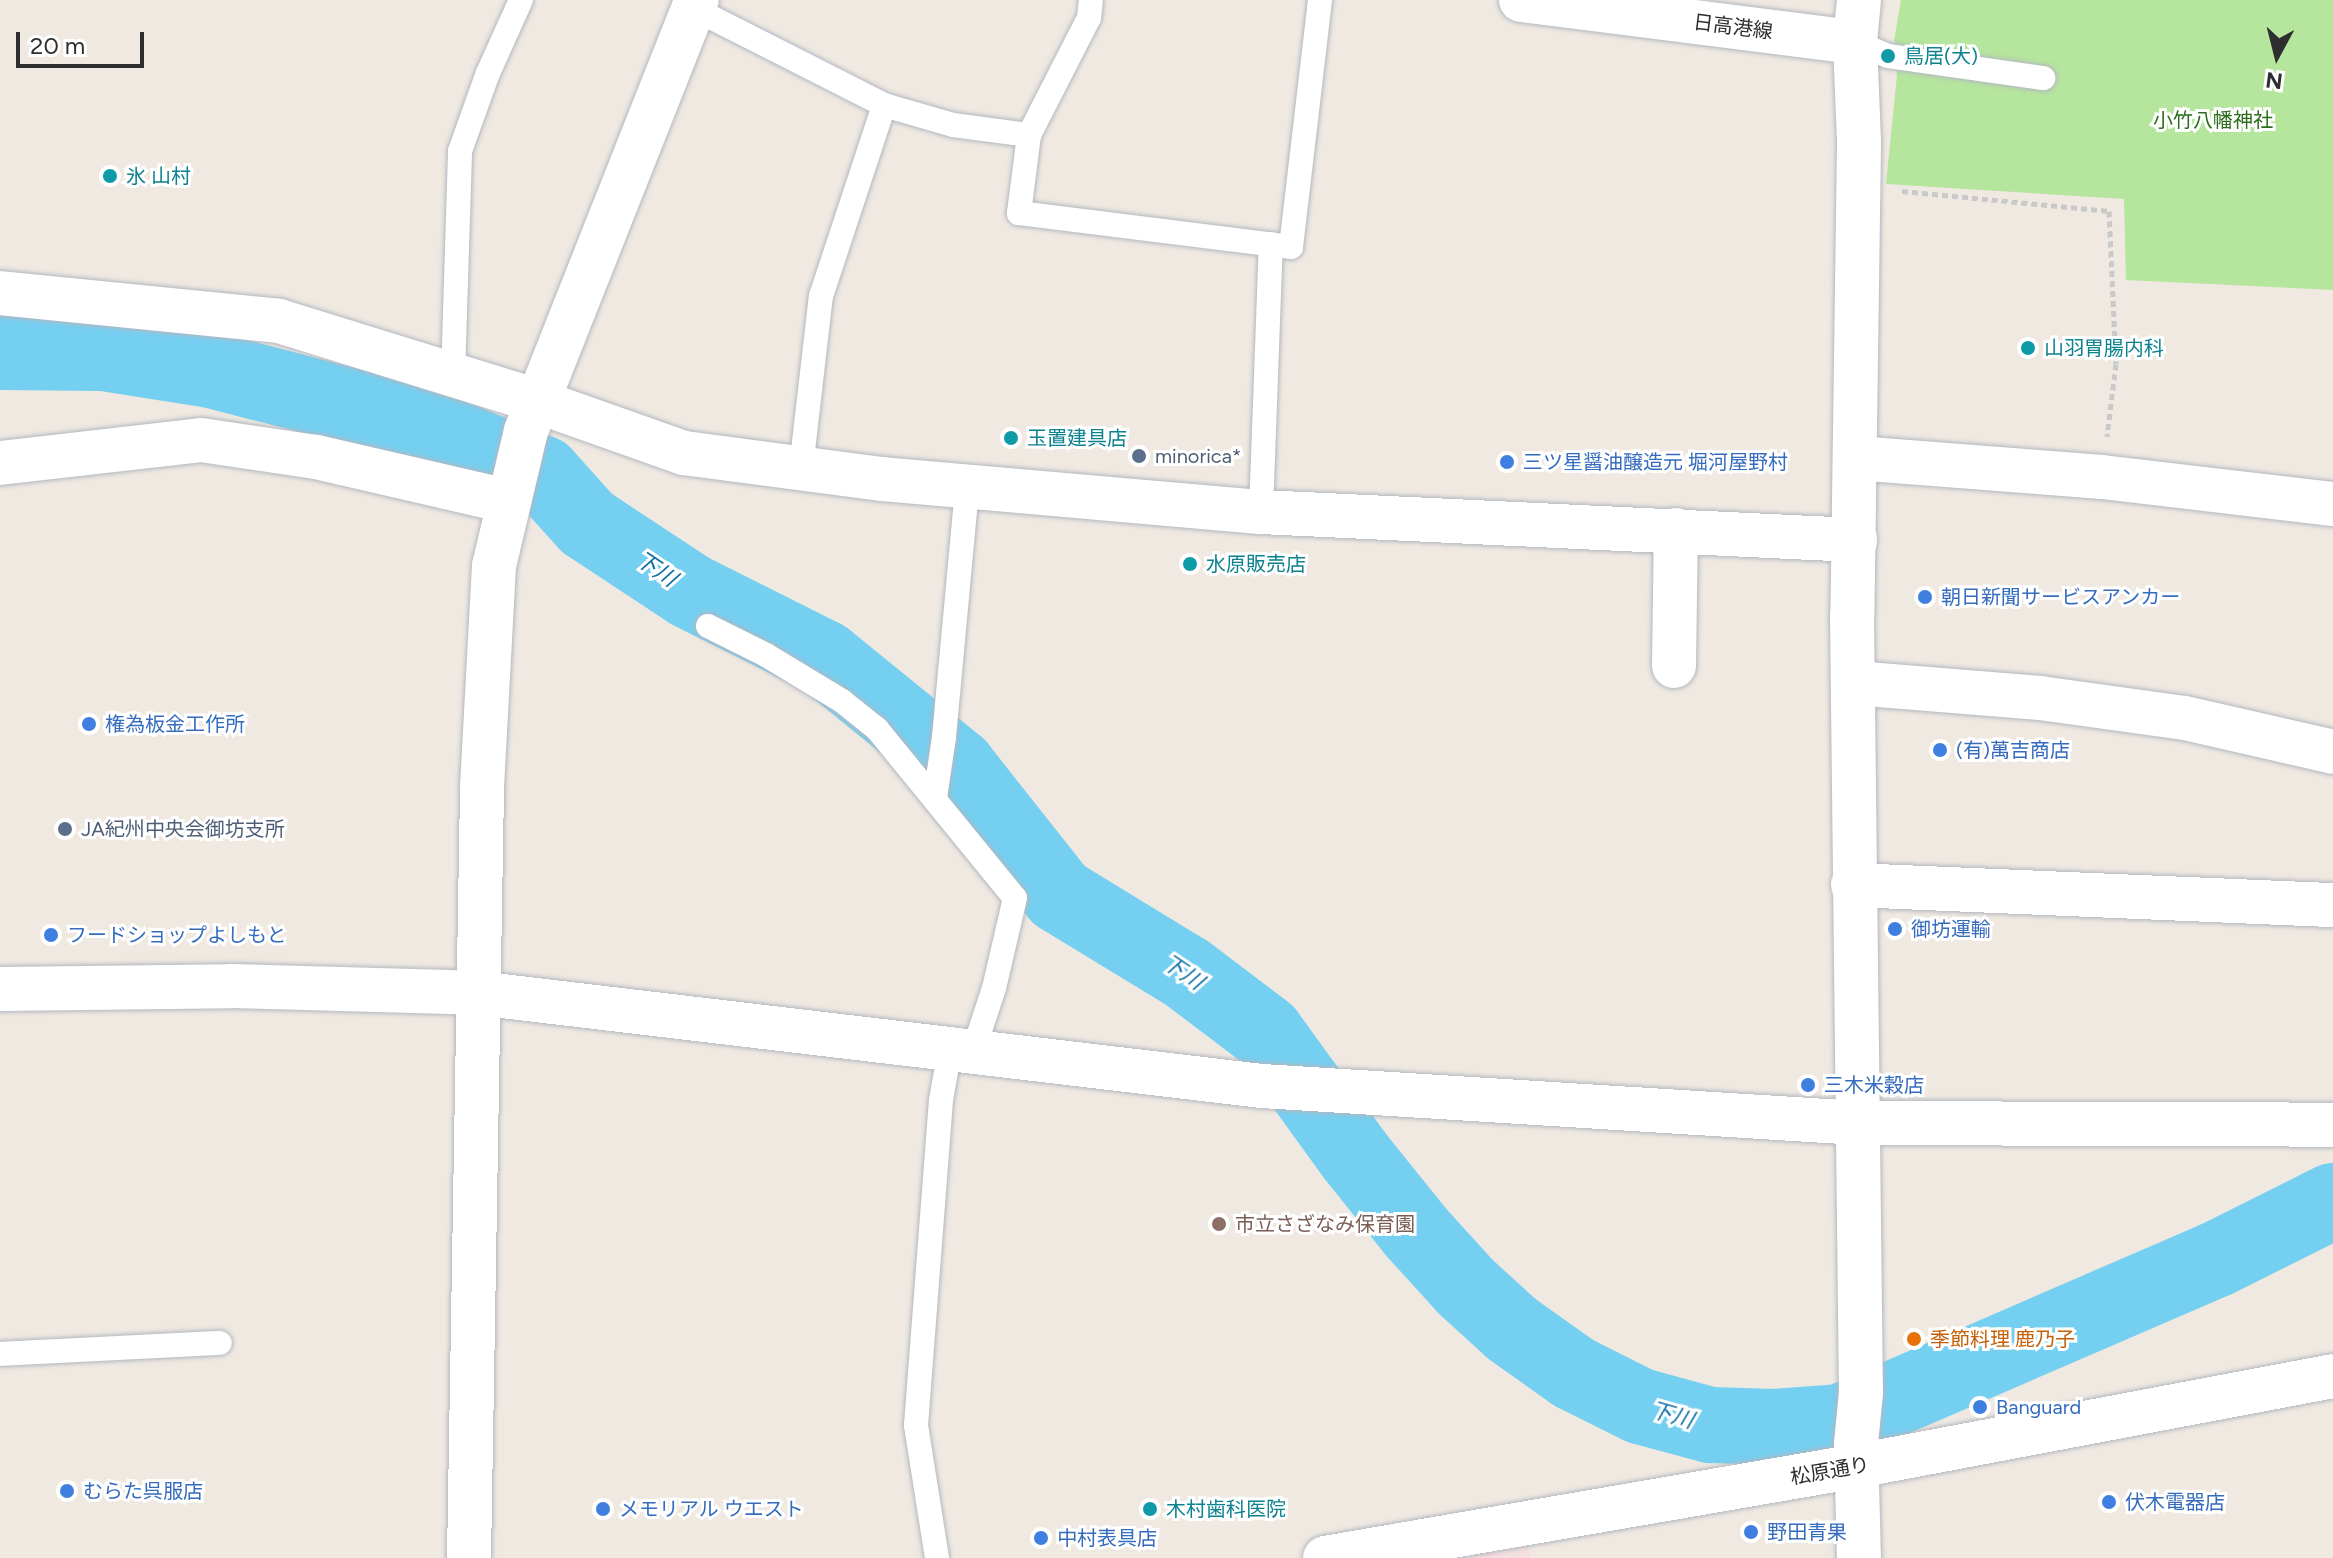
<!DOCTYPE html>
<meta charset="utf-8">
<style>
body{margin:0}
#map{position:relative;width:2333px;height:1558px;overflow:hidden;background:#efe9e1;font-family:Figtree,"Noto Sans JP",sans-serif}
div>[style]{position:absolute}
.medical>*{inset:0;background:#f5dfe0}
.green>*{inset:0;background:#b6e59e}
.river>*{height:76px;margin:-38px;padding:0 38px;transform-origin:38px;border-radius:38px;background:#75cff0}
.path>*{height:5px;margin-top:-2.5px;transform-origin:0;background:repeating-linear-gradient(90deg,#c9c9c9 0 6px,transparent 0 10px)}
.roads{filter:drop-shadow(0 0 2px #b4b7c1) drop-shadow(0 0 2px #b4b7c1)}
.lane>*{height:24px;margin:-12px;padding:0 12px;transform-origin:12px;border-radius:12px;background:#fff}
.street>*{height:44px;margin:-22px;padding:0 22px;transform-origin:22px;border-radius:22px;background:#fff}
.secondary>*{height:44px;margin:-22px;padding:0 22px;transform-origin:22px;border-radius:22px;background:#fff}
.dots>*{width:22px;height:22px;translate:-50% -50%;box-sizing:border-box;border:4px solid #fff;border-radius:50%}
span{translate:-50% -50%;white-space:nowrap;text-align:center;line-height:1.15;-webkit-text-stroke:6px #fff;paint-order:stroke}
.street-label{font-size:20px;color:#2e2e2e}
.culture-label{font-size:20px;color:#0d838f}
.left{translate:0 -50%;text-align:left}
.park-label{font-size:20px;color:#2c6e1b}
.service-label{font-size:20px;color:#4e5e75}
.shop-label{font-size:20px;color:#366cbe}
.education-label{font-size:20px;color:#785e54}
.food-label{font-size:20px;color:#c56008}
.water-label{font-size:22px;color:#0d6fa3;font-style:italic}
.north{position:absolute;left:2237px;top:16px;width:80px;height:80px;-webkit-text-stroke:6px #fff;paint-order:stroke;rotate:187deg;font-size:22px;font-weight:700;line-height:32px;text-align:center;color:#2e2e2e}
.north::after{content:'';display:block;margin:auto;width:28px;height:36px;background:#2e2e2e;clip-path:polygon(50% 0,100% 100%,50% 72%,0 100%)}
.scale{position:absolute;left:16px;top:32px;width:128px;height:36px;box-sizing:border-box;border:4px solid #2e2e2e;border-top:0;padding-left:10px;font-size:24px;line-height:28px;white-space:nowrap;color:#2e2e2e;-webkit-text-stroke:6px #fff;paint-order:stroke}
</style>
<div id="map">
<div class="medical">
<i style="clip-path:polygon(1528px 1537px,1531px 1558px,1472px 1558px,1471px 1548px)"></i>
</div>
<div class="green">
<i style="clip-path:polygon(1901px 0,2333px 0,2333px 290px,2126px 280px,2124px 199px,1886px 184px,1897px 75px,1894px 41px)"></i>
</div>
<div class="river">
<i style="left:0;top:352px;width:103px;rotate:0.6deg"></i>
<i style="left:103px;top:353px;width:109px;rotate:8.9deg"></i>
<i style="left:211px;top:370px;width:216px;rotate:14.5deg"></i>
<i style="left:420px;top:424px;width:133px;rotate:22.1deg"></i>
<i style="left:543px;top:474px;width:66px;rotate:48.1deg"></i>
<i style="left:587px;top:523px;width:123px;rotate:33.4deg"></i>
<i style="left:690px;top:591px;width:150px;rotate:26.6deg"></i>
<i style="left:824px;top:658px;width:173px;rotate:39.1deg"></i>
<i style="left:958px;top:767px;width:163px;rotate:51.7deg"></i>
<i style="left:1059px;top:895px;width:150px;rotate:31.4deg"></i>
<i style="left:1187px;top:973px;width:99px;rotate:37.2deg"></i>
<i style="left:1266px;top:1033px;width:152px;rotate:54.1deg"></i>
<i style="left:1355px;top:1156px;width:97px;rotate:51.2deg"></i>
<i style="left:1416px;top:1232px;width:74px;rotate:47.7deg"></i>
<i style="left:1466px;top:1287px;width:62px;rotate:42.4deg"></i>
<i style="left:1512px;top:1329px;width:76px;rotate:35.4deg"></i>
<i style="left:1574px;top:1373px;width:74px;rotate:26.6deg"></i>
<i style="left:1640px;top:1406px;width:73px;rotate:15.2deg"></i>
<i style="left:1710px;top:1425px;width:64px;rotate:1.8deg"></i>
<i style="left:1774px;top:1427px;width:66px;rotate:-4.3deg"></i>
<i style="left:1840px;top:1422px;width:411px;rotate:-23.4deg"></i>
<i style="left:2217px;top:1259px;width:130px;rotate:-26.6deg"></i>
</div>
<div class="path">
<i style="left:1902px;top:191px;width:208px;rotate:5.5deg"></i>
<i style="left:2109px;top:211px;width:153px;rotate:87.4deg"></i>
<i style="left:2116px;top:364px;width:73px;rotate:97.1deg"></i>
</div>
<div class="roads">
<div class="lane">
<i style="left:687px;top:5px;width:221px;rotate:26.9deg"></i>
<i style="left:884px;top:105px;width:72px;rotate:16.2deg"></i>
<i style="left:953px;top:125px;width:77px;rotate:7.5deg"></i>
<i style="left:1029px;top:135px;width:79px;rotate:97.3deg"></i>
<i style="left:1019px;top:213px;width:274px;rotate:7.1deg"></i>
<i style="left:1291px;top:247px;width:249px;rotate:-83.3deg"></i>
<i style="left:1855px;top:42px;width:36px;rotate:23deg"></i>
<i style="left:1888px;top:56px;width:157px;rotate:8.1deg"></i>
<i style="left:1029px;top:135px;width:131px;rotate:-62.9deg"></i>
<i style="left:1089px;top:18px;width:18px;rotate:-84deg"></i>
<i style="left:453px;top:376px;width:225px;rotate:-88.2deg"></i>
<i style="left:460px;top:151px;width:83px;rotate:-70.3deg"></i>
<i style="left:488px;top:73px;width:80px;rotate:-65.7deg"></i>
<i style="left:801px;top:468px;width:173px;rotate:-83.4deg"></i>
<i style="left:821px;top:296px;width:201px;rotate:-71.7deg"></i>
<i style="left:1261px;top:512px;width:268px;rotate:-87.9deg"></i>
<i style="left:708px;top:626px;width:65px;rotate:26.6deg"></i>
<i style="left:766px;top:655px;width:89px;rotate:31.2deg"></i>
<i style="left:842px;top:701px;width:45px;rotate:38.7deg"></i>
<i style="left:877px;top:729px;width:218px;rotate:50.8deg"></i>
<i style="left:1015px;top:898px;width:92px;rotate:103.1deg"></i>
<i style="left:994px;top:988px;width:67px;rotate:108.2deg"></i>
<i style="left:935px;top:798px;width:62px;rotate:-81.6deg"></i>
<i style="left:944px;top:737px;width:251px;rotate:-84.7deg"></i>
<i style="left:0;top:1354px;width:220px;rotate:-2.9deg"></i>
<i style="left:937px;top:1558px;width:135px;rotate:-99deg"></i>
<i style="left:916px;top:1425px;width:326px;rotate:-85.6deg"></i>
<i style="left:941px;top:1100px;width:52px;rotate:-80deg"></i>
</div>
<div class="street">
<i style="left:1855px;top:42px;width:101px;rotate:87.7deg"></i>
<i style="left:1859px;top:143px;width:472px;rotate:90.8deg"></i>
<i style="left:1852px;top:615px;width:777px;rotate:89.34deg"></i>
<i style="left:1861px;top:1392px;width:52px;rotate:95.5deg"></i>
<i style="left:1856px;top:1444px;width:114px;rotate:88.5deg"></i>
<i style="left:0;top:293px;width:280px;rotate:5.7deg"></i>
<i style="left:279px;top:321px;width:273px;rotate:17.2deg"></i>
<i style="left:540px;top:402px;width:153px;rotate:19.5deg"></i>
<i style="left:684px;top:453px;width:200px;rotate:7.5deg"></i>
<i style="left:882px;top:479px;width:380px;rotate:5deg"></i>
<i style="left:1261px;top:512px;width:595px;rotate:2.7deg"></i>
<i style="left:1856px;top:458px;width:247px;rotate:4.4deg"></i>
<i style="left:2102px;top:477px;width:233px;rotate:6.7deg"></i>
<i style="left:0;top:463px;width:202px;rotate:-6.5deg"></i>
<i style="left:201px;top:440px;width:116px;rotate:8.4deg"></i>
<i style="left:316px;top:457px;width:196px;rotate:13deg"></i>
<i style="left:1674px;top:666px;width:136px;rotate:-89.2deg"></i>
<i style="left:1854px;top:683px;width:187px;rotate:4.6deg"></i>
<i style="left:2040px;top:698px;width:146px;rotate:7.9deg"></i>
<i style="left:2185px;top:718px;width:152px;rotate:12.9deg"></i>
<i style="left:1853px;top:885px;width:480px;rotate:2.4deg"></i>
<i style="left:0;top:989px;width:232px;rotate:-0.7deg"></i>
<i style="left:232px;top:986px;width:245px;rotate:1.6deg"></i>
<i style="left:477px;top:993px;width:790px;rotate:6.76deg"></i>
<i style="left:1262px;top:1086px;width:597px;rotate:3.55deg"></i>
<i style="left:1858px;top:1123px;width:475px;rotate:0.2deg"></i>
<i style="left:469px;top:1558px;width:771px;rotate:-89.03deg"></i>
<i style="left:482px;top:787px;width:221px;rotate:-86.9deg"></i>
<i style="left:494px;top:566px;width:139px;rotate:-76.7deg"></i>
<i style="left:526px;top:431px;width:464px;rotate:-68.4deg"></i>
<i style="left:1325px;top:1558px;width:540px;rotate:-9.81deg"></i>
<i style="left:1857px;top:1466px;width:484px;rotate:-10.7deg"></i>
</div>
<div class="secondary">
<i style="left:1521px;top:0;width:337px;rotate:7.2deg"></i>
<i style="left:1855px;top:42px;width:42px;rotate:-84.6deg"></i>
</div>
</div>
<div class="dots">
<i style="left:1888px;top:56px;background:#0f9aa8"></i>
<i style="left:110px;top:176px;background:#0f9aa8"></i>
<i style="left:2028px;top:348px;background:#0f9aa8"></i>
<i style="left:1011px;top:438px;background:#0f9aa8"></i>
<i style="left:1139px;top:456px;background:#5c6f8a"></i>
<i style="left:1507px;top:462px;background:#3f7fe0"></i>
<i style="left:1190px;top:564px;background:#0f9aa8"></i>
<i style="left:1925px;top:597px;background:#3f7fe0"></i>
<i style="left:89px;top:724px;background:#3f7fe0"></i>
<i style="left:1940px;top:750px;background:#3f7fe0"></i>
<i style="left:65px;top:829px;background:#5c6f8a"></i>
<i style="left:1895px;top:929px;background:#3f7fe0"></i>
<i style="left:51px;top:935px;background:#3f7fe0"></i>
<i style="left:1808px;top:1085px;background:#3f7fe0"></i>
<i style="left:1219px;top:1224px;background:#8d6e63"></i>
<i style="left:1914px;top:1339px;background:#e8710a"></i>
<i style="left:1980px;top:1407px;background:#3f7fe0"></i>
<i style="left:67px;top:1491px;background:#3f7fe0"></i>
<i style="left:2109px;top:1502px;background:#3f7fe0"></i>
<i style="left:603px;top:1509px;background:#3f7fe0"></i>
<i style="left:1150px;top:1509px;background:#0f9aa8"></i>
<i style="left:1751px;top:1532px;background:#3f7fe0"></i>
<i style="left:1041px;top:1538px;background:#3f7fe0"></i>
</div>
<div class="street-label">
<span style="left:1733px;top:27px;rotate:7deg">日高港線</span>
<span style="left:1830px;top:1471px;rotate:-10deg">松原通り</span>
</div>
<div class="culture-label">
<span class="left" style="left:1904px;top:56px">鳥居(大)</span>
<span class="left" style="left:126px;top:176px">氷 山村</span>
<span class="left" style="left:2044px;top:348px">山羽胃腸内科</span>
<span class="left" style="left:1027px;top:438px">玉置建具店</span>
<span class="left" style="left:1206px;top:564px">水原販売店</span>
<span class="left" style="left:1166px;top:1509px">木村歯科医院</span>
</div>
<div class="park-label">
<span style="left:2213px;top:120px">小竹八幡神社</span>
</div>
<div class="service-label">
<span class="left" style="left:1155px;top:456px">minorica*</span>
<span class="left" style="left:81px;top:829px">JA紀州中央会御坊支所</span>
</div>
<div class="shop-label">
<span class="left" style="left:1523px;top:462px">三ツ星醤油醸造元 堀河屋野村</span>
<span class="left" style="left:1941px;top:597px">朝日新聞サービスアンカー</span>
<span class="left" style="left:105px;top:724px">権為板金工作所</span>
<span class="left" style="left:1956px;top:750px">(有)萬吉商店</span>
<span class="left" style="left:1911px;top:929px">御坊運輸</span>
<span class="left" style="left:67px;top:935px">フードショップよしもと</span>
<span class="left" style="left:1824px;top:1085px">三木米穀店</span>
<span class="left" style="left:1996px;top:1407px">Banguard</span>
<span class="left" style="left:83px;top:1491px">むらた呉服店</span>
<span class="left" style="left:2125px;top:1502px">伏木電器店</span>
<span class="left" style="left:619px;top:1509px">メモリアル ウエスト</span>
<span class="left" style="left:1767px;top:1532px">野田青果</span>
<span class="left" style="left:1057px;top:1538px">中村表具店</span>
</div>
<div class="education-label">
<span class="left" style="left:1235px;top:1224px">市立さざなみ保育園</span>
</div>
<div class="food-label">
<span class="left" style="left:1930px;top:1339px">季節料理 鹿乃子</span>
</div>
<div class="water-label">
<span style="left:656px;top:569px;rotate:34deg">下川</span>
<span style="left:1183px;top:972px;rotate:34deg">下川</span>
<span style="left:1672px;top:1415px;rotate:16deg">下川</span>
</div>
<div class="north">N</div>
<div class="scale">20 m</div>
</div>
